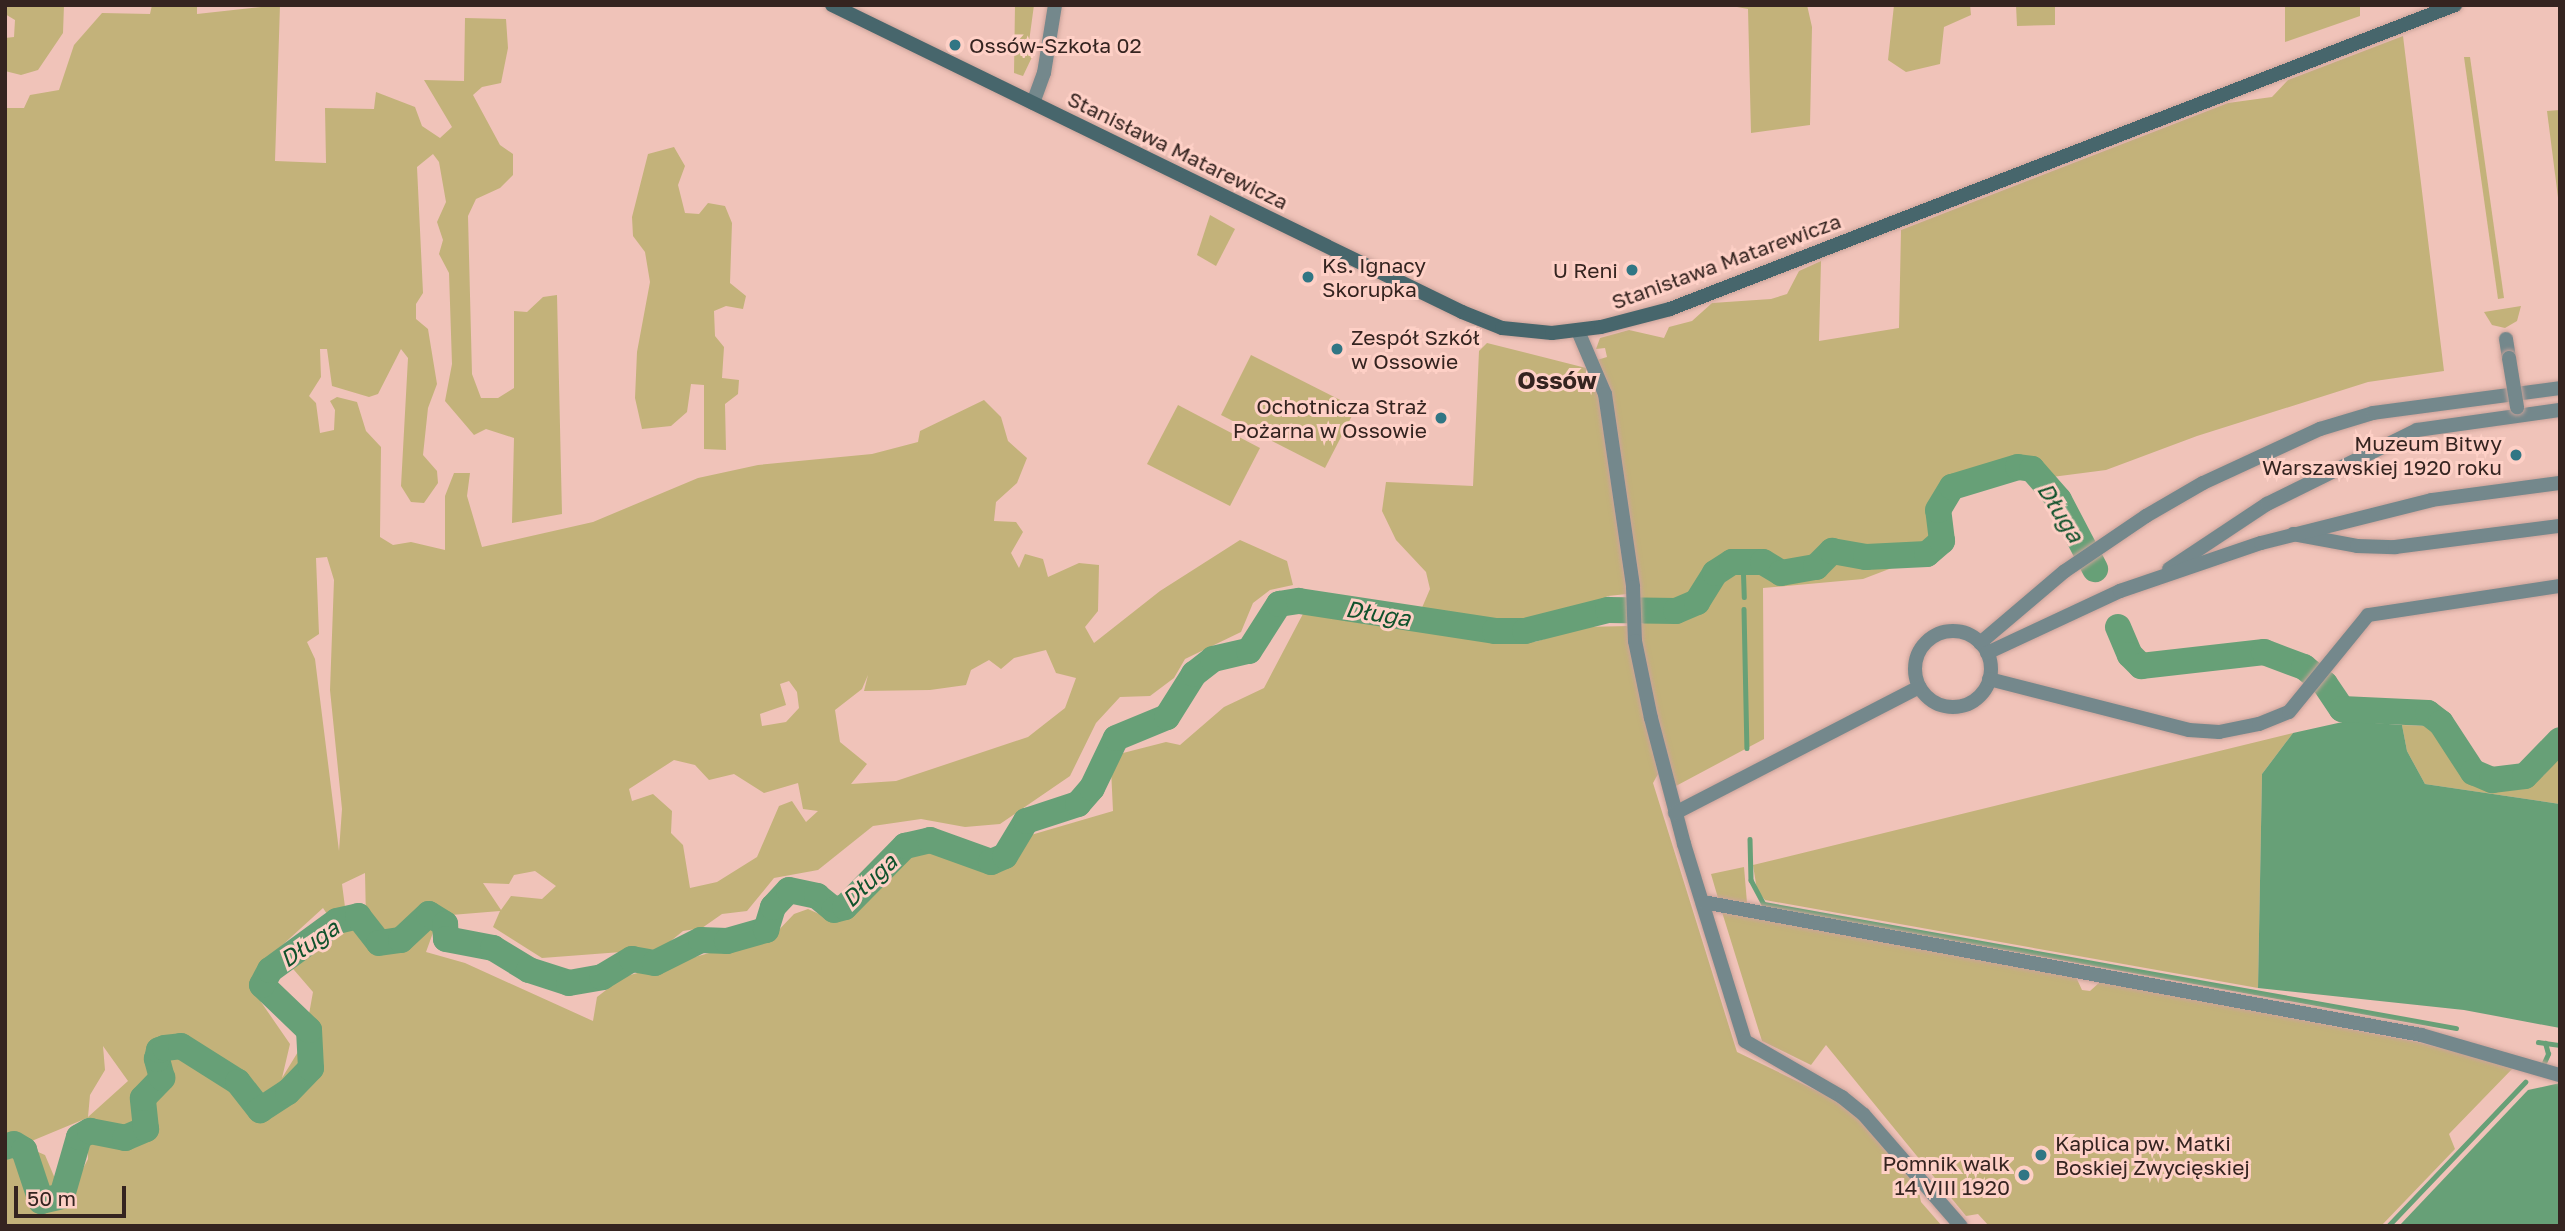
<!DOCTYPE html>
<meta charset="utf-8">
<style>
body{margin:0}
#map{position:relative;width:2565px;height:1231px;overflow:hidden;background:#f0c3b9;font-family:"Golos Text",sans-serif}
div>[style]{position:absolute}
.green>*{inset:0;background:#c3b27a}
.water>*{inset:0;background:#67a077}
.stream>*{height:4.5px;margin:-2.25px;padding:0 2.25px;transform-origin:2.25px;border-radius:2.25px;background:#67a077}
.river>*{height:26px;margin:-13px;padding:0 13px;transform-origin:13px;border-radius:13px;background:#67a077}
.roads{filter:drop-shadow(0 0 2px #cba39a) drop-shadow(0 0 2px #cba39a)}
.street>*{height:14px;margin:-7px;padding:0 7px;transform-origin:7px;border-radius:7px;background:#74888c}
.street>.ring{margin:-7px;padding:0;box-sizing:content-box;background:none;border:14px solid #74888c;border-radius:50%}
.secondary>*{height:14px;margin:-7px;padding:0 7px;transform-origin:7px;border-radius:7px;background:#47666c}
.bridges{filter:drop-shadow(0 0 2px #cba39a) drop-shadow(0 0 2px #cba39a)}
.street-bridge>*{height:14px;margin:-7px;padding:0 7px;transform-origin:7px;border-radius:7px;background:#74888c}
.dots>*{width:19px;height:19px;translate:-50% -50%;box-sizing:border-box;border:4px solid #fed0c6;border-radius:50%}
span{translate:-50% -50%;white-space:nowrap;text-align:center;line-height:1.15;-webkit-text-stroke:6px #fed0c6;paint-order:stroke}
.poi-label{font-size:21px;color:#352420}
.left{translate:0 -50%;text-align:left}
.right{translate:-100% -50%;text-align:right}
.street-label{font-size:21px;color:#352420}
.water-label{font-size:23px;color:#10522c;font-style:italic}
.quarter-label{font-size:24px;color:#352420;font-weight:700}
.frame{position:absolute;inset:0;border:7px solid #352420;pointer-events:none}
.scale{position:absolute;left:14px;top:1186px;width:112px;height:32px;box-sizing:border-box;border:4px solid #352420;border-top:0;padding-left:9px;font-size:21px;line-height:24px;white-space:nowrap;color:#352420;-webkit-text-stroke:5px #fed0c6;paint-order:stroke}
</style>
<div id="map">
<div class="green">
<i style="clip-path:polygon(5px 5px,64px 5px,63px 33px,38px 70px,21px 75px,5px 71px,5px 38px,14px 37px,15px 20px,5px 14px)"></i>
<i style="clip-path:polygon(evenodd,152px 5px,197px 5px,197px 14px,280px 5px,275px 161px,326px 163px,325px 108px,374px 109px,376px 92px,415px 107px,422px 126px,440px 138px,452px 127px,424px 80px,464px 81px,465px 18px,506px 19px,508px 48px,501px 83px,482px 87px,473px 95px,500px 145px,513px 154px,513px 175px,500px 188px,476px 199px,468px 216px,472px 374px,481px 398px,498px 398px,514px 388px,514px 311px,527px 312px,543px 297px,557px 295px,562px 514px,512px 523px,514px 438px,486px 429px,474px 435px,445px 401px,452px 364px,449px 273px,439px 254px,443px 240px,437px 222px,446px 202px,439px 162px,433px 154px,417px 167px,423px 293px,416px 304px,416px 319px,428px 329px,437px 384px,428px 408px,423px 455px,437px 471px,438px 483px,424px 503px,411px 502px,401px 486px,408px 358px,401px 349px,378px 394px,369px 397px,332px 386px,327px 349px,320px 349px,321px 377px,309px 396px,316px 403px,320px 433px,334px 430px,335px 410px,330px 401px,337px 397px,357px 402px,366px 431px,381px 447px,380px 537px,393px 545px,411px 542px,445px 550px,445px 496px,454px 473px,470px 473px,467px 496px,482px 547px,593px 522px,698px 478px,758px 465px,872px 454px,918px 442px,920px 431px,984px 400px,1001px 417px,1008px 441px,1027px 458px,1017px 483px,996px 502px,994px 521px,1016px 522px,1023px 532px,1011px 553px,1019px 568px,1025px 554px,1043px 559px,1048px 577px,1079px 563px,1099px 565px,1098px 611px,1085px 627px,1094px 643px,1160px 591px,1240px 540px,1287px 561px,1293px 585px,1270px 590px,1253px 603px,1241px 632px,1185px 659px,1174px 678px,1150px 696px,1120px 697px,1096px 723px,1070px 776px,1000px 824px,965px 827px,921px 819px,873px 826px,818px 870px,774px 878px,747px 911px,722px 914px,702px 928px,683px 931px,661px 949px,542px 958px,493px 927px,500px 911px,439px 916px,426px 952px,465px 963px,593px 1021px,597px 997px,623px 977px,774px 935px,794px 914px,808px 909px,828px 918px,852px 909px,905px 858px,918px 852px,943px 850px,975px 869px,1001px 866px,1014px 855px,1024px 837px,1113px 811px,1111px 769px,1123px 753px,1166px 742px,1180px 745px,1224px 707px,1264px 688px,1305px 610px,1535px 642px,1582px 627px,1629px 626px,1658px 774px,1653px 783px,1737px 1052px,1836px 1100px,1861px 1121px,1918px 1187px,1921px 1202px,1942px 1226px,5px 1226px,5px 108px,24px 108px,30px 95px,59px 90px,74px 45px,102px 13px,150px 14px,152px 5px,327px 557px,334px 580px,330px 690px,342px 809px,339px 851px,315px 659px,307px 642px,319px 634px,316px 558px,327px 557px,152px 5px,1046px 650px,1056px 673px,1076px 678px,1065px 708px,1028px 737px,896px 781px,851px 784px,867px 764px,840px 742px,835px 710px,862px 689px,868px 675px,864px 691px,930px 690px,966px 685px,971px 670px,989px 660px,1001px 669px,1014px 658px,1046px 650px,152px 5px,789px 681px,797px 692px,799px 708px,786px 722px,762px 726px,760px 714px,786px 705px,780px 684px,789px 681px,152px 5px,674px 760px,695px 765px,709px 780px,734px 774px,764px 793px,798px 783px,803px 809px,818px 811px,806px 822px,792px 801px,779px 806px,757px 857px,717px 882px,690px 888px,683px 845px,671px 833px,672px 811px,653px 794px,632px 801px,629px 789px,674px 760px,152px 5px,535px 871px,556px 886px,542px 899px,511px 896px,501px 910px,483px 883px,509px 884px,514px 875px,535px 871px,152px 5px,365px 873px,366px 920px,348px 930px,342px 884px,365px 873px,152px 5px,323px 908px,329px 917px,305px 939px,288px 963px,313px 992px,304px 1042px,282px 1078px,290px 1044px,261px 1002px,255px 980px,266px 960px,323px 908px,152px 5px,103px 1046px,128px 1081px,88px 1117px,90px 1095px,105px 1070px,103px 1046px,152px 5px,87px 1118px,88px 1159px,74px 1186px,56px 1181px,45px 1155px,22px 1145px,87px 1118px)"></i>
<i style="clip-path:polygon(1015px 5px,1034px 5px,1028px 49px,1032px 57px,1023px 76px,1014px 73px)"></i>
<i style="clip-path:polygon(1726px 5px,1807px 5px,1812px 27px,1810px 125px,1751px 133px,1748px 9px)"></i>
<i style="clip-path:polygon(1894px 5px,1970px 5px,1971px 15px,1944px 27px,1940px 64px,1906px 72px,1888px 60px)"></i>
<i style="clip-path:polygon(2016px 5px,2055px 5px,2055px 25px,2017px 26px)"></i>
<i style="clip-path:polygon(2285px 5px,2360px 5px,2360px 16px,2285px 42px)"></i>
<i style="clip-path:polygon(2403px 36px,2444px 371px,2368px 382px,2197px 436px,2106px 470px,2052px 477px,2037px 461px,2018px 458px,1968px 470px,1946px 480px,1935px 491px,1930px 508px,1936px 530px,1922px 546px,1899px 549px,1838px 543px,1790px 566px,1764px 553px,1736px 552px,1706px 572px,1688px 599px,1653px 606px,1639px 603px,1597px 360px,1607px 357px,1605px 348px,1596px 349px,1600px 338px,1629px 330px,1664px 338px,1669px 327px,1692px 321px,1712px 303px,1771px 299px,1787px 294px,1799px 271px,1821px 261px,1819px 341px,1899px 328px,1901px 230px,2228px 103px,2272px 97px,2288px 80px)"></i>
<i style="clip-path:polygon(2464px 57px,2470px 57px,2504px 298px,2498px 299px)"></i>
<i style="clip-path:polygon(2560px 110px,2560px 213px,2547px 111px)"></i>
<i style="clip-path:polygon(674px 147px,685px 166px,678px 185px,685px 213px,699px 214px,708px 203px,725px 206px,732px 223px,730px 283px,746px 296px,743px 309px,726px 306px,714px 311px,715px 336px,724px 347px,722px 378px,739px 380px,738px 394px,725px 404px,726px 450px,704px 449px,704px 385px,691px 384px,687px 412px,671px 426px,642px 429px,635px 398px,637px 352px,650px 282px,645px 252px,633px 236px,632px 217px,648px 154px)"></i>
<i style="clip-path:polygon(1210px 215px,1235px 229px,1216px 266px,1197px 255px)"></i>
<i style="clip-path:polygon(2521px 306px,2517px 321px,2505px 328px,2492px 325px,2484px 312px)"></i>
<i style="clip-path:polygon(1487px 343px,1590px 369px,1597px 386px,1627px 594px,1608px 596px,1559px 620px,1524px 625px,1421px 610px,1430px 589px,1426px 572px,1396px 540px,1382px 511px,1386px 482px,1473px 486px,1479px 351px)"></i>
<i style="clip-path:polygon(1251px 355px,1356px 408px,1325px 468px,1221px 415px)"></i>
<i style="clip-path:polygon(1178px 405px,1260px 448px,1230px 506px,1147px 464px)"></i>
<i style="clip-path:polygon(1841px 558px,1897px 566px,1863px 579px,1763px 588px,1764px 739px,1674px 787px,1637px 625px,1699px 609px,1740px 566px,1799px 578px)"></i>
<i style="clip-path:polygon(2402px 725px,2424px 726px,2444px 739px,2454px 765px,2481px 785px,2518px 790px,2544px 775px,2560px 756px,2560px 804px,2425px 784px,2407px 751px)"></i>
<i style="clip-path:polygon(2293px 733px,2262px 774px,2258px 988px,1765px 900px,1757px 890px,1753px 865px)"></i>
<i style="clip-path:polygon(1744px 867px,1747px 903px,1718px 898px,1711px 874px)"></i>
<i style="clip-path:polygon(1722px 912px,2076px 977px,2082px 990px,2090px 991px,2100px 982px,2417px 1042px,2514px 1067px,2449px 1134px,2455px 1149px,2381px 1226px,1989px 1226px,1978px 1214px,1966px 1216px,1826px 1045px,1811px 1065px,1762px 1041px)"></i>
</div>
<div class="water">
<i style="clip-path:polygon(2347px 721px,2402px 725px,2407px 751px,2425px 784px,2560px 804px,2560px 1028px,2464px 1010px,2258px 988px,2262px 774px,2293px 733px)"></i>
<i style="clip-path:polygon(2560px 1083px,2560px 1226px,2399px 1226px,2528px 1090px)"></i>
</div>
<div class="stream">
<i style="left:1743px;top:560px;width:37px;rotate:88deg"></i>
<i style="left:1744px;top:609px;width:139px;rotate:88.8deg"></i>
<i style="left:1750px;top:839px;width:41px;rotate:88.6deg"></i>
<i style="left:1751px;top:880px;width:27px;rotate:62deg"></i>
<i style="left:1764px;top:904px;width:703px;rotate:10.16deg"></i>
<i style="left:2538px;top:1042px;width:22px;rotate:8deg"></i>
<i style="left:2544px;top:1063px;width:10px;rotate:-66deg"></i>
<i style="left:2548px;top:1054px;width:11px;rotate:-105deg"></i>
<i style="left:2388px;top:1226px;width:199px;rotate:-46.4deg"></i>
</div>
<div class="river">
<i style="left:2118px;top:627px;width:30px;rotate:67deg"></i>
<i style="left:2130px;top:655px;width:16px;rotate:45deg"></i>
<i style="left:2141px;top:666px;width:124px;rotate:-6.5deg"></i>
<i style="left:2264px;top:652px;width:43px;rotate:20.6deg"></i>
<i style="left:2304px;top:667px;width:27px;rotate:39deg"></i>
<i style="left:2325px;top:684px;width:30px;rotate:56deg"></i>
<i style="left:2342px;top:709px;width:86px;rotate:2.7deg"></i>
<i style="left:2428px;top:713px;width:16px;rotate:38deg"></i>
<i style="left:2441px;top:723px;width:59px;rotate:56.9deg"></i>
<i style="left:2473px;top:772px;width:21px;rotate:23deg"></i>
<i style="left:2492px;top:780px;width:33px;rotate:-7deg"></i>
<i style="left:2525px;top:776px;width:50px;rotate:-45.8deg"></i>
<i style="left:5px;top:1147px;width:9px;rotate:-18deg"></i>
<i style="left:14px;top:1144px;width:12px;rotate:31deg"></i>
<i style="left:24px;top:1150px;width:54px;rotate:71.6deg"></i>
<i style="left:41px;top:1201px;width:22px;rotate:-13deg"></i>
<i style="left:62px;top:1196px;width:61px;rotate:-73.9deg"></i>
<i style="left:79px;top:1137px;width:13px;rotate:-29deg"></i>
<i style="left:90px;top:1131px;width:36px;rotate:11deg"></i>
<i style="left:125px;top:1138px;width:23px;rotate:-23deg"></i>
<i style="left:146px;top:1129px;width:31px;rotate:-96deg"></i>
<i style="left:143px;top:1098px;width:28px;rotate:-46deg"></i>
<i style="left:162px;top:1078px;width:20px;rotate:-105deg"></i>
<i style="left:157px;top:1059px;width:9px;rotate:-77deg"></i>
<i style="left:159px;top:1050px;width:6px;rotate:-18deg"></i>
<i style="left:165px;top:1048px;width:16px;rotate:-7deg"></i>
<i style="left:181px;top:1046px;width:67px;rotate:32.3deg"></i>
<i style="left:238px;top:1082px;width:36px;rotate:52deg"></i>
<i style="left:260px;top:1110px;width:33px;rotate:-33deg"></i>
<i style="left:288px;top:1092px;width:33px;rotate:-46deg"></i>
<i style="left:311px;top:1068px;width:38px;rotate:-93deg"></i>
<i style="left:309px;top:1030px;width:65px;rotate:-136.2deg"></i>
<i style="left:262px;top:985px;width:17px;rotate:-62deg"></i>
<i style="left:270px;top:970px;width:83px;rotate:-36.2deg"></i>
<i style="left:337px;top:921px;width:22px;rotate:-13deg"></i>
<i style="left:358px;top:916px;width:34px;rotate:52deg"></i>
<i style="left:379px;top:943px;width:22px;rotate:-8deg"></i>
<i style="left:401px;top:940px;width:38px;rotate:-43deg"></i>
<i style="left:429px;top:914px;width:19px;rotate:32deg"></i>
<i style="left:445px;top:924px;width:15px;rotate:86deg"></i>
<i style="left:446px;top:939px;width:48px;rotate:10.8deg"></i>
<i style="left:493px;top:948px;width:42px;rotate:31.4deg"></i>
<i style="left:529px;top:970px;width:42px;rotate:18deg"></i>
<i style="left:569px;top:983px;width:34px;rotate:-10deg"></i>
<i style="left:602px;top:977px;width:35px;rotate:-31deg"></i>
<i style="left:632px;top:959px;width:23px;rotate:10deg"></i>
<i style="left:655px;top:963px;width:51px;rotate:-26.6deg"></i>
<i style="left:701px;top:940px;width:26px;rotate:2deg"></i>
<i style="left:727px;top:941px;width:41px;rotate:-15.8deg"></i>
<i style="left:766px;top:930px;width:24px;rotate:-73deg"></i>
<i style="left:773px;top:907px;width:23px;rotate:-47deg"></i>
<i style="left:789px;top:890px;width:29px;rotate:12deg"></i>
<i style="left:817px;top:896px;width:22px;rotate:39deg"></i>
<i style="left:834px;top:910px;width:11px;rotate:-15deg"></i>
<i style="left:845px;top:907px;width:86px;rotate:-45.5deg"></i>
<i style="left:905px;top:846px;width:26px;rotate:-13deg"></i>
<i style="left:930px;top:840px;width:65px;rotate:19.8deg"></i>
<i style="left:991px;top:862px;width:15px;rotate:-23deg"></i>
<i style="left:1005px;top:856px;width:41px;rotate:-59deg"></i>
<i style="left:1026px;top:821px;width:55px;rotate:-18.1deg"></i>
<i style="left:1078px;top:804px;width:21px;rotate:-49deg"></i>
<i style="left:1092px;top:788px;width:55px;rotate:-64.4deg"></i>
<i style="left:1116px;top:738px;width:55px;rotate:-22.4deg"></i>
<i style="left:1167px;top:717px;width:51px;rotate:-57.9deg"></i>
<i style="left:1194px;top:674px;width:24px;rotate:-38deg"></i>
<i style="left:1213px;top:659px;width:37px;rotate:-13deg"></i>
<i style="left:1249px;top:651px;width:56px;rotate:-57.4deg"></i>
<i style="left:1279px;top:604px;width:20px;rotate:-9deg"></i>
<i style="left:1299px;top:601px;width:198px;rotate:8.7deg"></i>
<i style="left:1495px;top:631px;width:30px"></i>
<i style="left:1525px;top:631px;width:86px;rotate:-14.2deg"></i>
<i style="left:1608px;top:610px;width:68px;rotate:0.8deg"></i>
<i style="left:1676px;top:611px;width:23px;rotate:-23deg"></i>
<i style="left:1697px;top:602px;width:34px;rotate:-58deg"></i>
<i style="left:1715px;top:573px;width:20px;rotate:-33deg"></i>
<i style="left:1732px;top:562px;width:31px"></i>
<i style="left:1763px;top:562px;width:21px;rotate:31deg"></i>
<i style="left:1781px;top:573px;width:36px;rotate:-10deg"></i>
<i style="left:1816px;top:567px;width:23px;rotate:-45deg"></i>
<i style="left:1832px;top:551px;width:35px;rotate:10deg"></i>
<i style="left:1866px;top:557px;width:61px;rotate:-2.8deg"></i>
<i style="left:1927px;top:554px;width:20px;rotate:-41deg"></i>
<i style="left:1942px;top:541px;width:31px;rotate:-97deg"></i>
<i style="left:1938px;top:510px;width:27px;rotate:-59deg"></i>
<i style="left:1952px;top:487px;width:69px;rotate:-16.9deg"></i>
<i style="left:2018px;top:467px;width:14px;rotate:8deg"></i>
<i style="left:2032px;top:469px;width:41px;rotate:48.9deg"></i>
<i style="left:2059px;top:500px;width:78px;rotate:62.4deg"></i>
</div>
<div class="roads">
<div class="street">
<i style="left:1033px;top:103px;width:32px;rotate:-70deg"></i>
<i style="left:1044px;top:73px;width:69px;rotate:-80.8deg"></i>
<i style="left:1578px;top:331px;width:69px;rotate:66.8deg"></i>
<i style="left:1605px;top:394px;width:195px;rotate:81.7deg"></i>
<i style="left:1633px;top:587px;width:54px;rotate:87.9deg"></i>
<i style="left:1635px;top:641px;width:79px;rotate:78.3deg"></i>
<i style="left:1651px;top:718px;width:130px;rotate:75.3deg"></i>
<i style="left:1684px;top:844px;width:206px;rotate:72.8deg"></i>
<i style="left:1745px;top:1041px;width:112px;rotate:30deg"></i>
<i style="left:1842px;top:1097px;width:28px;rotate:39deg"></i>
<i style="left:1864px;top:1115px;width:147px;rotate:48.9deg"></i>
<i style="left:2506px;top:339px;width:19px;rotate:81deg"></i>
<i style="left:2293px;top:534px;width:65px;rotate:10.6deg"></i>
<i style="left:2357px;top:546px;width:38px;rotate:2deg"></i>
<i style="left:2395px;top:547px;width:166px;rotate:-7.3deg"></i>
<i style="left:2169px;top:569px;width:118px;rotate:-33.6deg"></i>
<i style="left:2267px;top:504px;width:167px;rotate:-26.3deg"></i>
<i style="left:2417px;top:430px;width:144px;rotate:-8deg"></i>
<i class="ring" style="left:1915px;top:631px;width:62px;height:62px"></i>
<i style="left:1980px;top:643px;width:111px;rotate:-40.3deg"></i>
<i style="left:2065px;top:571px;width:98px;rotate:-34.2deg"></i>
<i style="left:2146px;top:516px;width:66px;rotate:-30.1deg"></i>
<i style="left:2203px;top:483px;width:129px;rotate:-24.8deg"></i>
<i style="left:2320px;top:429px;width:55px;rotate:-16.8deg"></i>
<i style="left:2373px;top:413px;width:189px;rotate:-7.6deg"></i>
<i style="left:1987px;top:653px;width:147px;rotate:-25deg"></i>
<i style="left:2120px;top:591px;width:149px;rotate:-18.8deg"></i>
<i style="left:2261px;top:543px;width:176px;rotate:-14.1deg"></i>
<i style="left:2432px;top:500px;width:129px;rotate:-7.6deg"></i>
<i style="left:1989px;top:679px;width:206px;rotate:14.3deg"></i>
<i style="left:2189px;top:730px;width:30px;rotate:4deg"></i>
<i style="left:2219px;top:732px;width:41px;rotate:-11.3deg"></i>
<i style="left:2259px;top:724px;width:32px;rotate:-22deg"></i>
<i style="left:2289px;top:712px;width:125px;rotate:-50.8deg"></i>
<i style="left:2368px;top:615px;width:194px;rotate:-8.6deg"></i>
<i style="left:1675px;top:813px;width:275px;rotate:-27.3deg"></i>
<i style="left:1703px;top:902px;width:730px;rotate:10.49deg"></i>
<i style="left:2421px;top:1035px;width:145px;rotate:16.1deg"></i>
</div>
<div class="secondary">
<i style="left:832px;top:5px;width:701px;rotate:25.98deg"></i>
<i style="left:1462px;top:312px;width:43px;rotate:21.8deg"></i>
<i style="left:1502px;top:328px;width:50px;rotate:5.7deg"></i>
<i style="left:1552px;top:333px;width:49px;rotate:-7deg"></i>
<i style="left:1601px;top:327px;width:71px;rotate:-14.6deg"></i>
<i style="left:1670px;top:309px;width:842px;rotate:-21.17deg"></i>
</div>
</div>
<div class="bridges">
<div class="street-bridge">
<i style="left:2509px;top:358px;width:50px;rotate:80.7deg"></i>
</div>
</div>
<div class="dots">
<i style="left:955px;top:45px;background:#317684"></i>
<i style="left:1632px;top:270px;background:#317684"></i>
<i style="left:1308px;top:277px;background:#317684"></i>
<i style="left:1337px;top:349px;background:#317684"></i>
<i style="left:1441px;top:418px;background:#317684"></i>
<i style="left:2516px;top:455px;background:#317684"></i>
<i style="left:2041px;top:1155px;background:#317684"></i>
<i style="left:2024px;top:1175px;background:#317684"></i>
</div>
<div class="poi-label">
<span class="left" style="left:969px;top:45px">Ossów-Szkoła 02</span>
<span class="left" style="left:1322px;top:277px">Ks. Ignacy<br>Skorupka</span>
<span class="right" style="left:1618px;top:270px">U Reni</span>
<span class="left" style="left:1351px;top:349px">Zespół Szkół<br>w Ossowie</span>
<span class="right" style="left:1427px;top:418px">Ochotnicza Straż<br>Pożarna w Ossowie</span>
<span class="right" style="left:2502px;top:455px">Muzeum Bitwy<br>Warszawskiej 1920 roku</span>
<span class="left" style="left:2055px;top:1155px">Kaplica pw. Matki<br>Boskiej Zwycięskiej</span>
<span class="right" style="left:2010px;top:1175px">Pomnik walk<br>14 VIII 1920</span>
</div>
<div class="street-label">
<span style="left:1178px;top:150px;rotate:26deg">Stanisława Matarewicza</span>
<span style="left:1726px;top:261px;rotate:-20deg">Stanisława Matarewicza</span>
</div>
<div class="water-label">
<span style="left:2061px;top:512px;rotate:58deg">Długa</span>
<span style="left:1378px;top:613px;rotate:9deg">Długa</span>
<span style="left:869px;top:880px;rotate:-43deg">Długa</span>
<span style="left:309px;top:943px;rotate:-34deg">Długa</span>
</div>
<div class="quarter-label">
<span style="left:1557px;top:380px">Ossów</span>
</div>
<div class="frame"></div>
<div class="scale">50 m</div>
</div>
